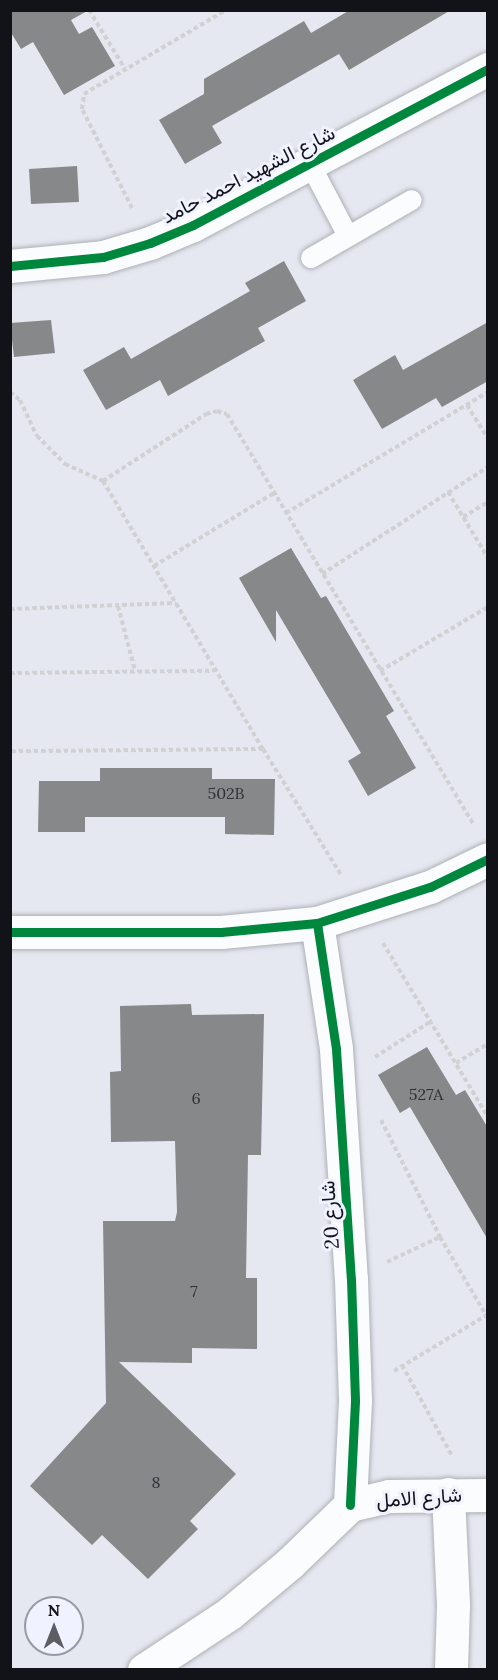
<!DOCTYPE html>
<meta charset="utf-8">
<style>
body{margin:0}
#map{position:relative;width:498px;height:1680px;overflow:hidden;background:#e5e8f0;font-family:Lora,Vazirmatn,serif}
div>[style]{position:absolute}
.building>*{inset:0;background:#868889}
.path>*{height:4px;margin-top:-2px;transform-origin:0;background:repeating-linear-gradient(90deg,#d1d1d3 0 4.5px,transparent 0 7.5px)}
.roads{filter:drop-shadow(0 0 2px #aeb0b6) drop-shadow(0 0 2px #aeb0b6)}
.lane>*{height:20px;margin:-10px;padding:0 10px;transform-origin:10px;border-radius:10px;background:#fbfcfd}
.street>*{height:33px;margin:-16.5px;padding:0 16.5px;transform-origin:16.5px;border-radius:16.5px;background:#fbfcfd}
.secondary>*{height:33px;margin:-16.5px;padding:0 16.5px;transform-origin:16.5px;border-radius:16.5px;background:#fbfcfd}
.cycleway>*{height:9px;margin:-4.5px;padding:0 4.5px;transform-origin:4.5px;border-radius:4.5px;background:#00873e}
span{translate:-50% -50%;white-space:nowrap;text-align:center;line-height:1.15;-webkit-text-stroke:6px #f0f3ff;paint-order:stroke}
.number-label{font-size:16px;color:#2f3034}
.number-label span{-webkit-text-stroke-width:0}
.street-label{font-size:20px;color:#121318}
.frame{position:absolute;inset:0;border:12px solid #121318;pointer-events:none}
.north{position:absolute;left:24px;top:1596px;width:60px;height:60px;box-sizing:border-box;background:#f0f3ff;border:2px solid #9799a3;border-radius:50%;rotate:0deg;font-size:16px;font-weight:700;line-height:24px;text-align:center;color:#121318}
.north::after{content:'';display:block;margin:auto;width:21px;height:27px;background:#5c5e64;clip-path:polygon(50% 0,100% 100%,50% 72%,0 100%)}
</style>
<div id="map">
<div class="building">
<i style="clip-path:polygon(10px 10px,89px 10px,71px 20px,79px 34px,92px 27px,115px 66px,64px 95px,33px 42px,21px 49px,10px 31px)"></i>
<i style="clip-path:polygon(350px 10px,451px 10px,349px 70px,339px 54px,212px 126px,222px 143px,185px 164px,159px 120px,204px 94px,204px 79px,304px 21px,311px 33px)"></i>
<i style="clip-path:polygon(77px 166px,79px 202px,31px 204px,29px 169px)"></i>
<i style="clip-path:polygon(284px 261px,306px 301px,258px 328px,265px 341px,168px 396px,160px 380px,106px 410px,83px 370px,124px 347px,131px 359px,250px 291px,245px 283px)"></i>
<i style="clip-path:polygon(51px 320px,55px 353px,14px 357px,10px 323px)"></i>
<i style="clip-path:polygon(488px 322px,488px 381px,442px 407px,436px 398px,382px 429px,353px 380px,395px 355px,403px 370px)"></i>
<i style="clip-path:polygon(291px 548px,321px 598px,326px 596px,394px 711px,386px 716px,416px 768px,368px 796px,348px 761px,361px 753px,276px 610px,276px 642px,239px 578px)"></i>
<i style="clip-path:polygon(100px 768px,212px 768px,212px 779px,275px 779px,274px 835px,225px 834px,225px 817px,85px 817px,85px 832px,38px 832px,39px 781px,100px 781px)"></i>
<i style="clip-path:polygon(191px 1004px,192px 1015px,264px 1014px,261px 1155px,248px 1155px,246px 1278px,257px 1278px,257px 1349px,192px 1348px,192px 1363px,119px 1362px,236px 1474px,190px 1521px,198px 1529px,148px 1579px,102px 1535px,92px 1545px,30px 1486px,106px 1403px,103px 1221px,175px 1221px,177px 1212px,175px 1141px,111px 1142px,110px 1072px,121px 1071px,120px 1006px)"></i>
<i style="clip-path:polygon(427px 1047px,456px 1095px,465px 1090px,488px 1128px,488px 1240px,410px 1107px,400px 1113px,378px 1075px)"></i>
</div>
<div class="path">
<i style="left:89px;top:10px;width:69px;rotate:58.6deg"></i>
<i style="left:132px;top:208px;width:111px;rotate:-116.8deg"></i>
<i style="left:82px;top:109px;width:15px;rotate:-82deg"></i>
<i style="left:84px;top:94px;width:165px;rotate:-30.6deg"></i>
<i style="left:10px;top:392px;width:13px;rotate:39deg"></i>
<i style="left:20px;top:400px;width:40px;rotate:65deg"></i>
<i style="left:37px;top:436px;width:40px;rotate:45deg"></i>
<i style="left:65px;top:464px;width:42px;rotate:24.1deg"></i>
<i style="left:103px;top:481px;width:312px;rotate:59.2deg"></i>
<i style="left:263px;top:749px;width:253px;rotate:179.5deg"></i>
<i style="left:467px;top:405px;width:39px;rotate:58deg"></i>
<i style="left:103px;top:481px;width:123px;rotate:-33deg"></i>
<i style="left:206px;top:414px;width:11px;rotate:-15deg"></i>
<i style="left:217px;top:411px;width:10px;rotate:17deg"></i>
<i style="left:227px;top:414px;width:478px;rotate:59deg"></i>
<i style="left:448px;top:492px;width:77px;rotate:58.8deg"></i>
<i style="left:286px;top:513px;width:235px;rotate:-30.9deg"></i>
<i style="left:463px;top:517px;width:29px;rotate:-31deg"></i>
<i style="left:154px;top:566px;width:140px;rotate:-31.3deg"></i>
<i style="left:322px;top:574px;width:197px;rotate:-32.8deg"></i>
<i style="left:118px;top:606px;width:67px;rotate:75.3deg"></i>
<i style="left:10px;top:609px;width:166px;rotate:-2.1deg"></i>
<i style="left:380px;top:671px;width:126px;rotate:-30.7deg"></i>
<i style="left:10px;top:673px;width:204px;rotate:-0.6deg"></i>
<i style="left:263px;top:749px;width:148px;rotate:58.2deg"></i>
<i style="left:383px;top:943px;width:203px;rotate:58.9deg"></i>
<i style="left:375px;top:1057px;width:65px;rotate:-32.5deg"></i>
<i style="left:456px;top:1063px;width:37px;rotate:-31deg"></i>
<i style="left:381px;top:1120px;width:131px;rotate:63.2deg"></i>
<i style="left:440px;top:1237px;width:91px;rotate:59.5deg"></i>
<i style="left:387px;top:1262px;width:59px;rotate:-25.3deg"></i>
<i style="left:402px;top:1365px;width:104px;rotate:61.2deg"></i>
<i style="left:394px;top:1371px;width:109px;rotate:-31.1deg"></i>
</div>
<div class="roads">
<div class="lane">
<i style="left:310px;top:164px;width:81px;rotate:62.2deg"></i>
<i style="left:311px;top:258px;width:116px;rotate:-29.9deg"></i>
</div>
<div class="street">
<i style="left:10px;top:266px;width:93px;rotate:-5.5deg"></i>
<i style="left:103px;top:257px;width:49px;rotate:-16.6deg"></i>
<i style="left:150px;top:243px;width:47px;rotate:-22.7deg"></i>
<i style="left:193px;top:225px;width:334px;rotate:-27.9deg"></i>
<i style="left:317px;top:923px;width:127px;rotate:81.4deg"></i>
<i style="left:336px;top:1049px;width:230px;rotate:86.3deg"></i>
<i style="left:351px;top:1279px;width:122px;rotate:88.1deg"></i>
<i style="left:355px;top:1401px;width:104px;rotate:92.8deg"></i>
<i style="left:448px;top:1494px;width:111px;rotate:87.4deg"></i>
<i style="left:453px;top:1605px;width:65px;rotate:91.8deg"></i>
<i style="left:144px;top:1670px;width:103px;rotate:-33.5deg"></i>
<i style="left:230px;top:1613px;width:78px;rotate:-39.8deg"></i>
<i style="left:290px;top:1563px;width:83px;rotate:-44deg"></i>
<i style="left:350px;top:1505px;width:40px;rotate:-13deg"></i>
<i style="left:389px;top:1496px;width:99px;rotate:-0.6deg"></i>
</div>
<div class="secondary">
<i style="left:10px;top:932px;width:211px"></i>
<i style="left:221px;top:932px;width:96px;rotate:-5.4deg"></i>
<i style="left:317px;top:923px;width:119px;rotate:-17.7deg"></i>
<i style="left:430px;top:887px;width:64px;rotate:-25.8deg"></i>
</div>
</div>
<div class="cycleway">
<i style="left:10px;top:266px;width:93px;rotate:-5.5deg"></i>
<i style="left:103px;top:257px;width:49px;rotate:-16.6deg"></i>
<i style="left:150px;top:243px;width:47px;rotate:-22.7deg"></i>
<i style="left:193px;top:225px;width:334px;rotate:-27.9deg"></i>
<i style="left:317px;top:923px;width:127px;rotate:81.4deg"></i>
<i style="left:336px;top:1049px;width:230px;rotate:86.3deg"></i>
<i style="left:351px;top:1279px;width:122px;rotate:88.1deg"></i>
<i style="left:355px;top:1401px;width:104px;rotate:92.8deg"></i>
<i style="left:10px;top:932px;width:211px"></i>
<i style="left:221px;top:932px;width:96px;rotate:-5.4deg"></i>
<i style="left:317px;top:923px;width:119px;rotate:-17.7deg"></i>
<i style="left:430px;top:887px;width:64px;rotate:-25.8deg"></i>
</div>
<div class="number-label">
<span style="left:226px;top:793px">502B</span>
<span style="left:426px;top:1094px">527A</span>
<span style="left:196px;top:1098px">6</span>
<span style="left:194px;top:1291px">7</span>
<span style="left:156px;top:1482px">8</span>
</div>
<div class="street-label">
<span style="left:248px;top:174px;rotate:-27deg">شارع الشهيد احمد حامد</span>
<span style="left:329px;top:1215px;rotate:-94deg">شارع 20</span>
<span style="left:419px;top:1497px;rotate:-4deg">شارع الامل</span>
</div>
<div class="frame"></div>
<div class="north">N</div>
</div>
